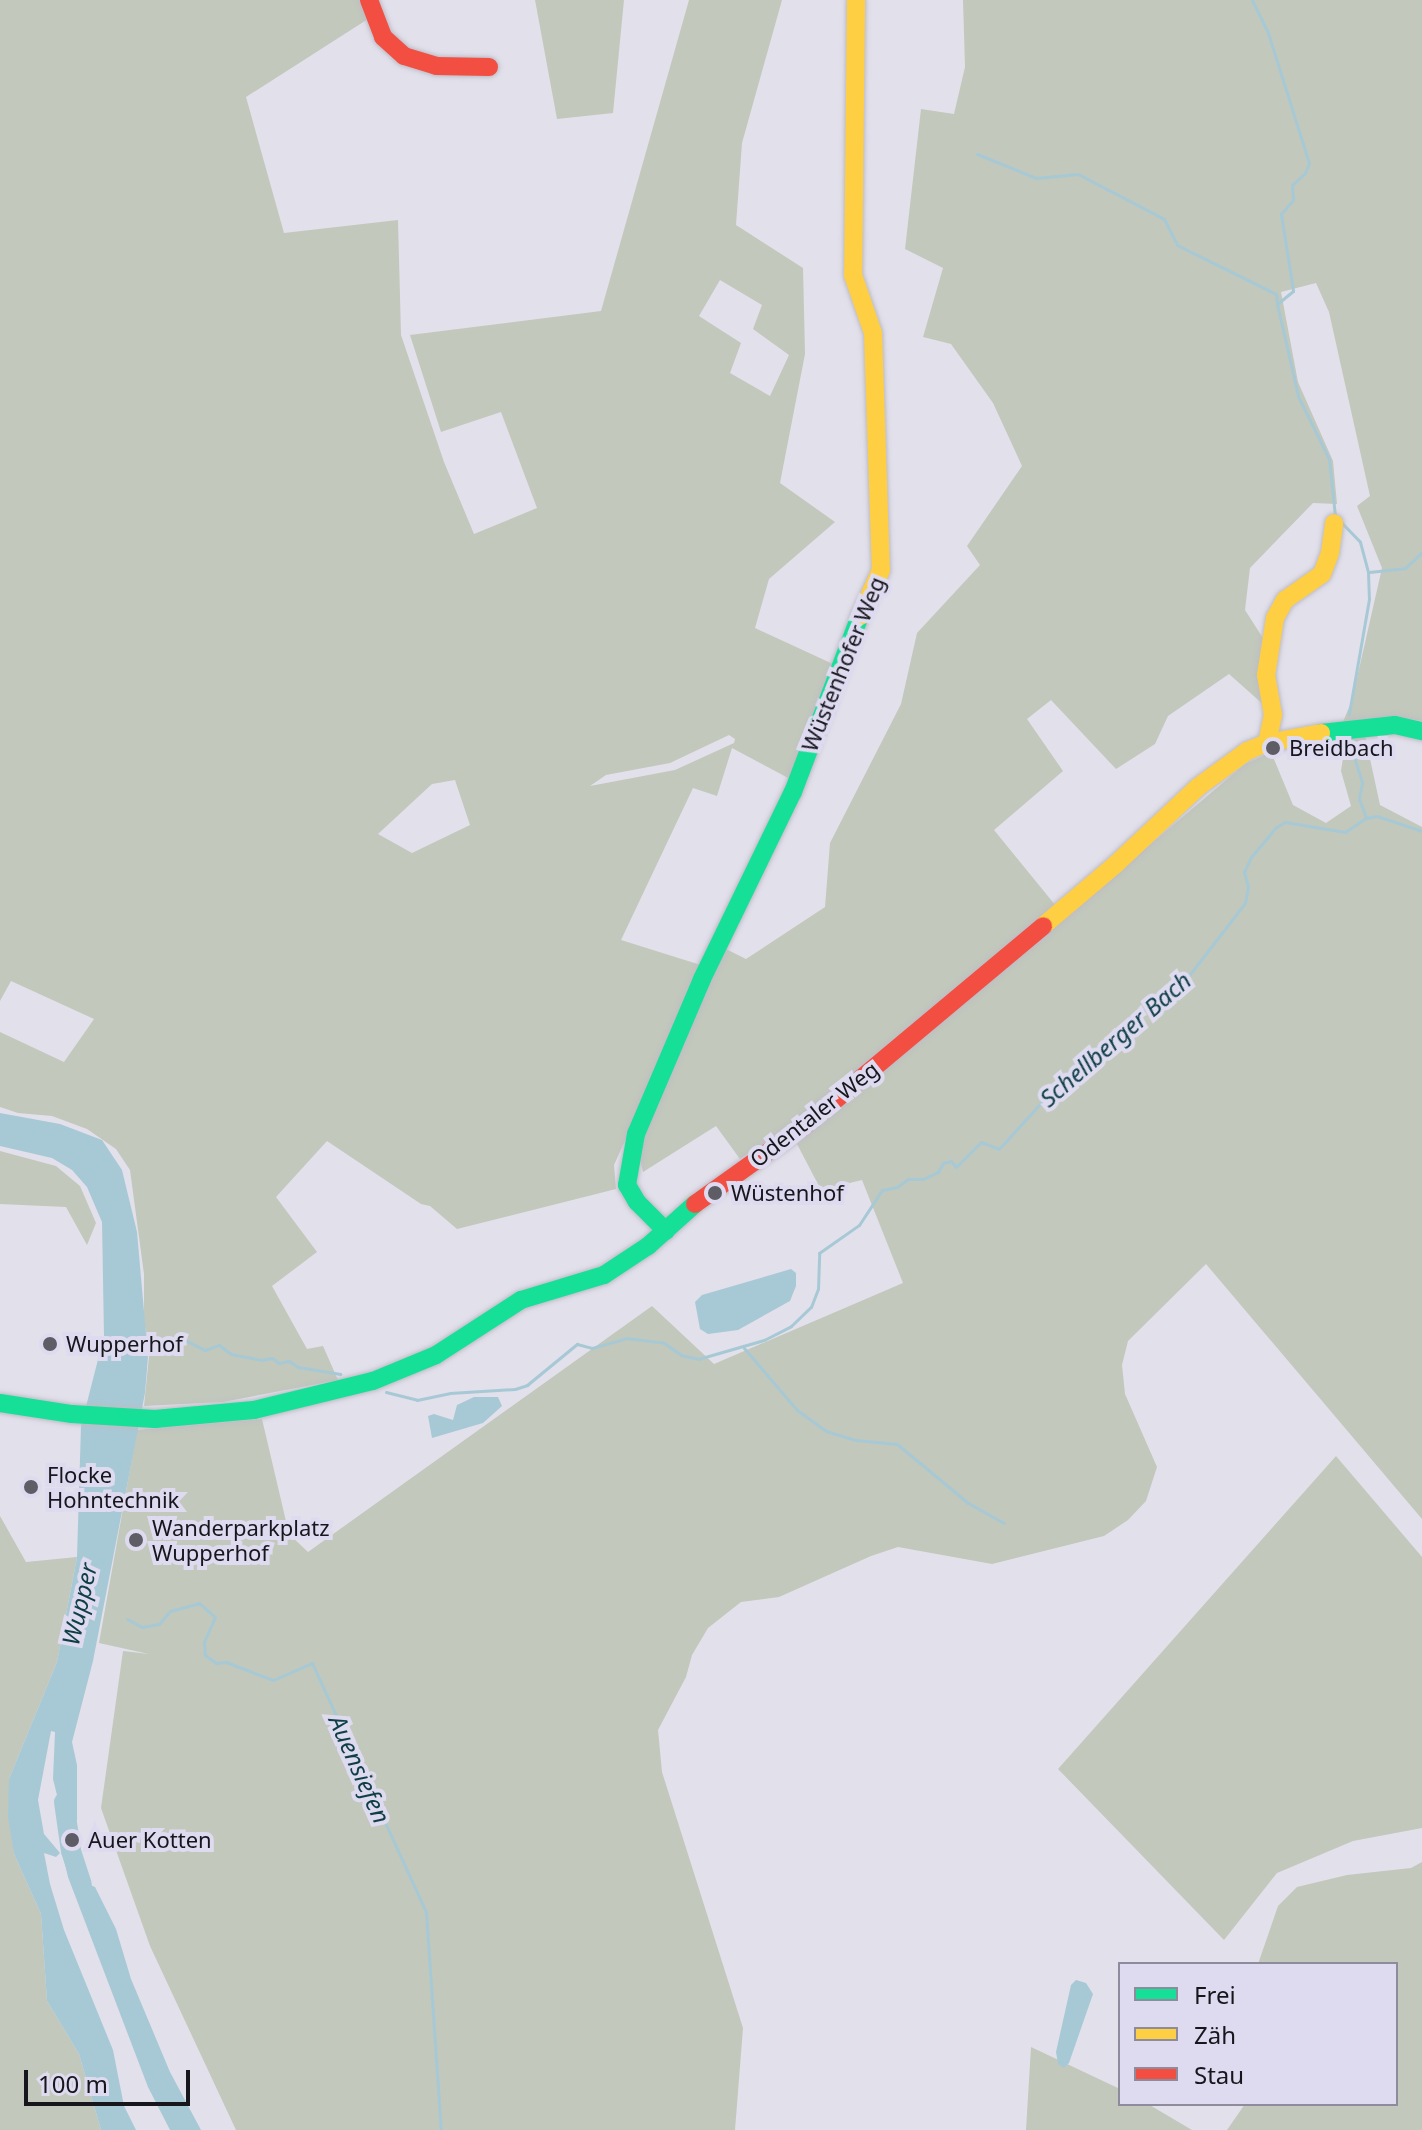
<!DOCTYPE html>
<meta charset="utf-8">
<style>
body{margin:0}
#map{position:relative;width:1422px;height:2130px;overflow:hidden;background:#e2e0eb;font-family:"Noto Sans",sans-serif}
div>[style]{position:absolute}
.green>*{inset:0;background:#c2c8bc}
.water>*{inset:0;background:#a7c9d5}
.stream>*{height:3px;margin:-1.5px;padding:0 1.5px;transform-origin:1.5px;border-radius:1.5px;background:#a7c9d5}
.river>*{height:20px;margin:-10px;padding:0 10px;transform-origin:10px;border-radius:10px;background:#a7c9d5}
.roads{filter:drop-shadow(0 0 2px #bebcc5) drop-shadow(0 0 2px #bebcc5)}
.fast>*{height:18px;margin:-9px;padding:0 9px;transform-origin:9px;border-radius:9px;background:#16e098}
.slow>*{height:18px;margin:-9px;padding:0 9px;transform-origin:9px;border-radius:9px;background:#ffcf43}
.jam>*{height:18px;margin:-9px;padding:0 9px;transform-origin:9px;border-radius:9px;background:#f24e42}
.dots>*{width:22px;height:22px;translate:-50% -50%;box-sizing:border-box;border:4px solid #dedbf0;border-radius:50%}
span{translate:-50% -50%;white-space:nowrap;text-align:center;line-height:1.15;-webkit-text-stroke:8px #dedbf0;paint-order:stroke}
.street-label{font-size:22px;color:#17161d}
.poi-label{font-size:22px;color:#17161d}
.left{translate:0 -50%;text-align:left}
.water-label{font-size:24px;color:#103e47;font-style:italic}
.legend{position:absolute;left:1118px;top:1962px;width:280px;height:144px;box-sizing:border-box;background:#dedbf0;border:2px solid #8e8c9c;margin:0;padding:10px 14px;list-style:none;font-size:24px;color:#17161d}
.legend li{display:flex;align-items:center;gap:16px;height:40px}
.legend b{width:40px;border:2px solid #8e8c9c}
.scale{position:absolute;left:24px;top:2070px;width:166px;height:36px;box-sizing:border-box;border:4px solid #17161d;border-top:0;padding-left:10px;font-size:24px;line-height:28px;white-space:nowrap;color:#17161d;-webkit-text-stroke:6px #dedbf0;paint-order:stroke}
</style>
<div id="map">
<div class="green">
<i style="clip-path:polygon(evenodd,0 0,360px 0,368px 19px,246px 97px,284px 233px,398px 220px,401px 335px,444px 462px,474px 534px,537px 508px,501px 412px,441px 432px,410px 335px,601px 311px,689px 0,782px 0,742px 143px,736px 225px,803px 268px,805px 354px,780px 483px,835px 522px,769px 579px,755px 628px,833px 664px,790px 779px,732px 748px,717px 796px,693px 788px,621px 940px,704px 966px,614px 1165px,616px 1189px,457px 1229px,430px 1206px,421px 1204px,327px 1141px,276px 1197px,317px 1252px,272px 1286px,307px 1349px,323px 1346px,338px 1380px,223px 1402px,144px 1406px,149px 1356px,144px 1319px,144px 1274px,130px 1170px,116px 1149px,87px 1129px,52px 1116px,18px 1113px,0 1107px,0 1032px,64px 1062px,94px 1019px,11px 981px,0 1001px,0 0,720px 280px,762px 305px,753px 329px,789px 355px,770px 396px,730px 373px,741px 343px,699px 316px,720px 280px,0 0,729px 735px,735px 739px,734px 743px,675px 770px,590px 786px,606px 775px,670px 763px,729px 735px,0 0,455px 780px,470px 825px,412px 853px,378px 834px,432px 784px,455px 780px)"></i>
<i style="clip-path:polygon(535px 0,624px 0,613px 113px,557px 119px)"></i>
<i style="clip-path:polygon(963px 0,1422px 0,1422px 721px,1393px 716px,1343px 722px,1352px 700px,1382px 568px,1357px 506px,1370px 496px,1329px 312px,1316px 283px,1281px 292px,1298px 382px,1333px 461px,1337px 504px,1313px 503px,1250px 568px,1245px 610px,1270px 649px,1265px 706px,1229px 674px,1168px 716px,1155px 744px,1116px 769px,1051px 700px,1027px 719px,1063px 771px,994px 830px,1056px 906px,788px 1127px,740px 1159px,716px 1126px,643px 1172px,638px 1151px,722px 947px,746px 959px,825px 907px,830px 843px,901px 704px,917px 633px,980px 565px,967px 546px,1022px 466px,993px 403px,951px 344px,923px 337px,943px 268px,905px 249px,921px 109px,954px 114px,965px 67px)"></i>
<i style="clip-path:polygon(1364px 731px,1380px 805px,1422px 827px,1422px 1519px,1206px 1264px,1128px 1341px,1122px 1365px,1125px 1394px,1157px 1467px,1146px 1501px,1128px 1520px,1104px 1536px,992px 1564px,898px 1547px,871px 1556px,779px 1597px,741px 1602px,708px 1628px,692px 1655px,686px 1677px,658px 1730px,662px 1772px,743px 2028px,735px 2130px,236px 2130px,150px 1946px,101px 1808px,123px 1651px,149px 1654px,99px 1643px,137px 1430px,262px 1419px,289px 1534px,308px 1552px,652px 1306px,714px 1364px,903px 1283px,862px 1180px,821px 1190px,797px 1144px,1245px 764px,1271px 752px,1293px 805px,1326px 823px,1351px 806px,1341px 771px,1347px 732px)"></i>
<i style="clip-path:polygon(0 1151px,56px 1166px,80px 1186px,96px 1223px,87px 1245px,66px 1207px,0 1204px)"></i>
<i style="clip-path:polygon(1336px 1456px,1422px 1557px,1422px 1828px,1353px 1841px,1277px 1873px,1224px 1940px,1058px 1769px)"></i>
<i style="clip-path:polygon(0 1516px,26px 1562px,77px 1557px,57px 1662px,9px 1779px,14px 1854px,41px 1914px,47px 2001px,79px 2054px,101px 2130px,0 2130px)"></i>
<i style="clip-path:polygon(1422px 1862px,1422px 2130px,1227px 2130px,1245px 2104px,1396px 2104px,1396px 1964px,1258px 1964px,1278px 1906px,1297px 1887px,1347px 1875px,1411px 1868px)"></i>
<i style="clip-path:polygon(1031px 2047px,1120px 2089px,1120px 2104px,1148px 2104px,1192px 2130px,1026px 2130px)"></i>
</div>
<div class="water">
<i style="clip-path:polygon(0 1113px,60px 1124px,102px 1140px,122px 1170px,137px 1232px,148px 1357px,145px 1393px,93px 1661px,72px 1742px,77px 1765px,77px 1820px,71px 1827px,65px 1827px,53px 1779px,55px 1732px,51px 1731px,38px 1800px,44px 1834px,60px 1853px,56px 1857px,44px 1853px,50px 1884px,64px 1930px,113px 2050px,124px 2106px,136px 2130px,101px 2130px,79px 2054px,47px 2001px,41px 1914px,14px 1854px,8px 1817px,9px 1779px,57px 1662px,77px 1557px,81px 1426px,104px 1336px,102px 1222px,87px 1187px,72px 1170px,52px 1158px,0 1146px)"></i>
<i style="clip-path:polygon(791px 1269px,796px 1273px,796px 1286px,790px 1301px,738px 1330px,708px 1334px,700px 1329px,695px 1302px,702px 1295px)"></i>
<i style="clip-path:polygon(474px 1397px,498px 1397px,502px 1406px,483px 1423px,432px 1438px,428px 1416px,434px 1414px,453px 1420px,457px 1405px)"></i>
<i style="clip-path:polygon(76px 1858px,83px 1882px,95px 1887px,116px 1929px,131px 1979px,170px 2072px,201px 2130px,170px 2130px,148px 2087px,68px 1877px,64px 1860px)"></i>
<i style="clip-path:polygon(1076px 1980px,1086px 1983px,1093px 1994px,1069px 2063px,1064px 2068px,1058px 2064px,1056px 2052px,1071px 1985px)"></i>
</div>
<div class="stream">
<i style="left:1252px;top:0;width:37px;rotate:64deg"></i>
<i style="left:1268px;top:33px;width:136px;rotate:72.5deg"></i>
<i style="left:1309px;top:163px;width:11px;rotate:112deg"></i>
<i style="left:1305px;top:173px;width:18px;rotate:137deg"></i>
<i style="left:1292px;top:185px;width:15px;rotate:86deg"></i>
<i style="left:1293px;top:200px;width:18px;rotate:131deg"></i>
<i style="left:1281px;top:214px;width:78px;rotate:81.1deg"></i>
<i style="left:1293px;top:291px;width:21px;rotate:141deg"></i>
<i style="left:1277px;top:304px;width:94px;rotate:77.1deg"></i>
<i style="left:1298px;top:396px;width:70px;rotate:63.8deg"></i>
<i style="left:1329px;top:459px;width:57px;rotate:84deg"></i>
<i style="left:977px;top:154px;width:64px;rotate:22.1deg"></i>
<i style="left:1036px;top:178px;width:42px;rotate:-5.4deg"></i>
<i style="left:1078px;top:174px;width:97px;rotate:27.6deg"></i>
<i style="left:1164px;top:219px;width:29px;rotate:63deg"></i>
<i style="left:1177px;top:245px;width:110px;rotate:26.3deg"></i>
<i style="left:1276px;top:294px;width:10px;rotate:84deg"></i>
<i style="left:1340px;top:521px;width:29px;rotate:46deg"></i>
<i style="left:1360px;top:542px;width:31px;rotate:75deg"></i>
<i style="left:1368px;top:572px;width:27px;rotate:88deg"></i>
<i style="left:1369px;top:599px;width:117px;rotate:99.9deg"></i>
<i style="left:1369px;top:572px;width:36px;rotate:-6deg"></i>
<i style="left:1405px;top:568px;width:23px;rotate:-43deg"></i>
<i style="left:1350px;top:745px;width:40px;rotate:72deg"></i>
<i style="left:1362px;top:783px;width:16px;rotate:101deg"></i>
<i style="left:1359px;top:799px;width:19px;rotate:69deg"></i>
<i style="left:143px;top:1344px;width:40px;rotate:-7.1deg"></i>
<i style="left:183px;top:1339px;width:25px;rotate:27deg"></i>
<i style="left:205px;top:1350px;width:15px;rotate:-20deg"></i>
<i style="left:219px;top:1345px;width:15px;rotate:37deg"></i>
<i style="left:231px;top:1354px;width:31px;rotate:11deg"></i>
<i style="left:261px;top:1360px;width:11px;rotate:-10deg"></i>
<i style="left:272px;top:1358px;width:9px;rotate:36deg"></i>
<i style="left:279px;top:1363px;width:10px;rotate:-11deg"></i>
<i style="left:289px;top:1361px;width:11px;rotate:34deg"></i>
<i style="left:298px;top:1367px;width:43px;rotate:9.5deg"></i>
<i style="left:744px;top:1348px;width:82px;rotate:49.5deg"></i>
<i style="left:797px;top:1410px;width:36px;rotate:36deg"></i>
<i style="left:826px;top:1431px;width:31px;rotate:17deg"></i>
<i style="left:856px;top:1440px;width:41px;rotate:5.6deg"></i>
<i style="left:897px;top:1444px;width:92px;rotate:39.7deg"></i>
<i style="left:968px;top:1503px;width:41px;rotate:29.1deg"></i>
<i style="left:386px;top:1392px;width:32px;rotate:14deg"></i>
<i style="left:417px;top:1400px;width:34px;rotate:-12deg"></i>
<i style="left:450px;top:1393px;width:65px;rotate:-3.5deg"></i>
<i style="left:515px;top:1389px;width:13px;rotate:-18deg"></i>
<i style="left:527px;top:1385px;width:65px;rotate:-39.4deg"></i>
<i style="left:577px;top:1344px;width:16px;rotate:15deg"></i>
<i style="left:592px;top:1348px;width:35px;rotate:-16deg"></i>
<i style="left:626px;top:1338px;width:38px;rotate:7deg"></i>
<i style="left:664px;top:1343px;width:21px;rotate:35deg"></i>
<i style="left:681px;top:1355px;width:17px;rotate:13deg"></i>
<i style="left:698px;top:1359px;width:69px;rotate:-16.1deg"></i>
<i style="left:764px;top:1340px;width:30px;rotate:-27deg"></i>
<i style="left:791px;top:1326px;width:28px;rotate:-44deg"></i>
<i style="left:811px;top:1307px;width:19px;rotate:-69deg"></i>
<i style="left:818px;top:1289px;width:36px;rotate:-88deg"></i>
<i style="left:819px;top:1253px;width:49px;rotate:-35deg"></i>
<i style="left:859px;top:1225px;width:42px;rotate:-56.7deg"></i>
<i style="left:882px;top:1190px;width:15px;rotate:-11deg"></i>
<i style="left:897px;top:1187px;width:14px;rotate:-36deg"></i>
<i style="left:908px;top:1179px;width:15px"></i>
<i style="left:923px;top:1179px;width:17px;rotate:-25deg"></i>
<i style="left:938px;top:1172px;width:10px;rotate:-61deg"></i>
<i style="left:943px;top:1163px;width:8px;rotate:-14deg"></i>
<i style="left:951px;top:1161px;width:8px;rotate:50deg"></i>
<i style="left:956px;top:1167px;width:35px;rotate:-45deg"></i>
<i style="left:981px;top:1142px;width:19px;rotate:21deg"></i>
<i style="left:999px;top:1149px;width:100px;rotate:-47.8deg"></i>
<i style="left:1066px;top:1075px;width:99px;rotate:-40.1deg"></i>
<i style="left:1142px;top:1011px;width:45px;rotate:-32.3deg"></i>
<i style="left:1180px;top:987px;width:106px;rotate:-52.3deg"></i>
<i style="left:1245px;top:903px;width:16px;rotate:-79deg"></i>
<i style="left:1248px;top:887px;width:16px;rotate:-105deg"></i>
<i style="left:1244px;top:872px;width:17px;rotate:-65deg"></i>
<i style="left:1251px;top:857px;width:38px;rotate:-50deg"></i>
<i style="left:1275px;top:828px;width:12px;rotate:-31deg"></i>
<i style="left:1285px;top:822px;width:61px;rotate:9.5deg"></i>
<i style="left:1345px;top:832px;width:25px;rotate:-34deg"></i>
<i style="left:1366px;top:818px;width:11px;rotate:-10deg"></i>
<i style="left:1377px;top:816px;width:47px;rotate:18.4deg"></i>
<i style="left:127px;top:1619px;width:17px;rotate:28deg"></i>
<i style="left:142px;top:1627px;width:17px;rotate:-10deg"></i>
<i style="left:159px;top:1624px;width:17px;rotate:-50deg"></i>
<i style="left:170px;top:1611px;width:30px;rotate:-15deg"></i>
<i style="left:199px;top:1603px;width:21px;rotate:41deg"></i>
<i style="left:215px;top:1617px;width:27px;rotate:114deg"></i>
<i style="left:204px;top:1642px;width:13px;rotate:86deg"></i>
<i style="left:205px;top:1655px;width:14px;rotate:36deg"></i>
<i style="left:216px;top:1663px;width:10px;rotate:-6deg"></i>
<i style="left:226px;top:1662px;width:50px;rotate:21deg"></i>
<i style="left:273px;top:1680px;width:43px;rotate:-23.6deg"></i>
<i style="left:312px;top:1663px;width:274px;rotate:65.4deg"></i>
<i style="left:426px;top:1912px;width:219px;rotate:86.1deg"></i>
</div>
<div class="river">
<i style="left:64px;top:1802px;width:49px;rotate:81.9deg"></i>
<i style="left:71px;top:1851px;width:35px;rotate:72deg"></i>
</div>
<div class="roads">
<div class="fast">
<i style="left:1321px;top:733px;width:74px;rotate:-6.2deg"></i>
<i style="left:1395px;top:725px;width:28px;rotate:13deg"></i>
<i style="left:666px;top:1231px;width:41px;rotate:-135deg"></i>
<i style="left:637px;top:1202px;width:20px;rotate:-120deg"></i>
<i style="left:627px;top:1185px;width:52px;rotate:-80deg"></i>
<i style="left:636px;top:1134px;width:168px;rotate:-66.9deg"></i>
<i style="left:702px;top:979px;width:208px;rotate:-64.1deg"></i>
<i style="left:793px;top:792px;width:188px;rotate:-69.2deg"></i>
<i style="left:0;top:1403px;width:73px;rotate:8.7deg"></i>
<i style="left:72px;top:1414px;width:83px;rotate:3.4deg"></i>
<i style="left:155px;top:1419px;width:99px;rotate:-5.2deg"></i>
<i style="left:254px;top:1410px;width:122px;rotate:-13.7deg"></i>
<i style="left:373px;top:1381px;width:68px;rotate:-22.4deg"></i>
<i style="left:436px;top:1355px;width:101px;rotate:-32.9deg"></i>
<i style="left:521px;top:1300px;width:87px;rotate:-16.8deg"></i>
<i style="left:604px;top:1275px;width:53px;rotate:-33.4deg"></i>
<i style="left:648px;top:1246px;width:63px;rotate:-41.8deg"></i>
</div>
<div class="slow">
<i style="left:856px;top:0;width:275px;rotate:90.6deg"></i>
<i style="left:853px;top:275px;width:61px;rotate:71deg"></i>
<i style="left:873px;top:333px;width:237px;rotate:88.1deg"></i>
<i style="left:881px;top:570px;width:51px;rotate:114.5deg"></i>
<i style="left:1267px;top:743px;width:29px;rotate:-78deg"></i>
<i style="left:1273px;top:715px;width:41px;rotate:-99.9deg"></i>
<i style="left:1266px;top:675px;width:58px;rotate:-81deg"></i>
<i style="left:1275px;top:618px;width:21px;rotate:-61deg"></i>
<i style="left:1285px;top:600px;width:45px;rotate:-35.1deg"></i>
<i style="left:1322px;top:574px;width:22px;rotate:-69deg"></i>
<i style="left:1330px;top:553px;width:30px;rotate:-82deg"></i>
<i style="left:1043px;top:926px;width:96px;rotate:-40.3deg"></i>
<i style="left:1116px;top:864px;width:112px;rotate:-43.2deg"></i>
<i style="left:1198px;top:787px;width:61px;rotate:-36.3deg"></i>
<i style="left:1247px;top:751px;width:22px;rotate:-22deg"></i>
<i style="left:1267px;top:743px;width:55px;rotate:-10.5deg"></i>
</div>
<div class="jam">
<i style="left:369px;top:0;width:40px;rotate:69deg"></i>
<i style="left:383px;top:37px;width:28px;rotate:42deg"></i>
<i style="left:404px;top:56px;width:34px;rotate:17deg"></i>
<i style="left:436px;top:66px;width:53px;rotate:1.1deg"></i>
<i style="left:695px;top:1204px;width:133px;rotate:-35.5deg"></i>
<i style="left:803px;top:1127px;width:313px;rotate:-39.9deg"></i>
</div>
</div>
<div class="dots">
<i style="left:1273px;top:748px;background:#5e5d65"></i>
<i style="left:715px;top:1193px;background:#5e5d65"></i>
<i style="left:50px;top:1344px;background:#5e5d65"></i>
<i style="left:31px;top:1487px;background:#5e5d65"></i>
<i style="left:136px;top:1540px;background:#5e5d65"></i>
<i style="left:72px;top:1840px;background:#5e5d65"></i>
</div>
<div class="street-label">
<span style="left:843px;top:664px;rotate:-68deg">Wüstenhofer Weg</span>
<span style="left:814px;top:1114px;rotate:-38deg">Odentaler Weg</span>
</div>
<div class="poi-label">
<span class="left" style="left:1289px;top:748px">Breidbach</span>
<span class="left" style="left:731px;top:1193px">Wüstenhof</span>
<span class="left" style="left:66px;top:1344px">Wupperhof</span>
<span class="left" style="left:47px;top:1487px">Flocke<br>Hohntechnik</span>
<span class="left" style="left:152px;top:1540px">Wanderparkplatz<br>Wupperhof</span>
<span class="left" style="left:88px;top:1840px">Auer Kotten</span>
</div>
<div class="water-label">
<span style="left:1115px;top:1039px;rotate:-41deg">Schellberger Bach</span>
<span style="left:79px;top:1604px;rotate:-77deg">Wupper</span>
<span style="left:360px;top:1769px;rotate:66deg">Auensiefen</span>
</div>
<ul class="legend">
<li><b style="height:10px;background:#16e098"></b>Frei</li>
<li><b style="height:10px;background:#ffcf43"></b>Zäh</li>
<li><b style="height:10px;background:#f24e42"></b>Stau</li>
</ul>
<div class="scale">100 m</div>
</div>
